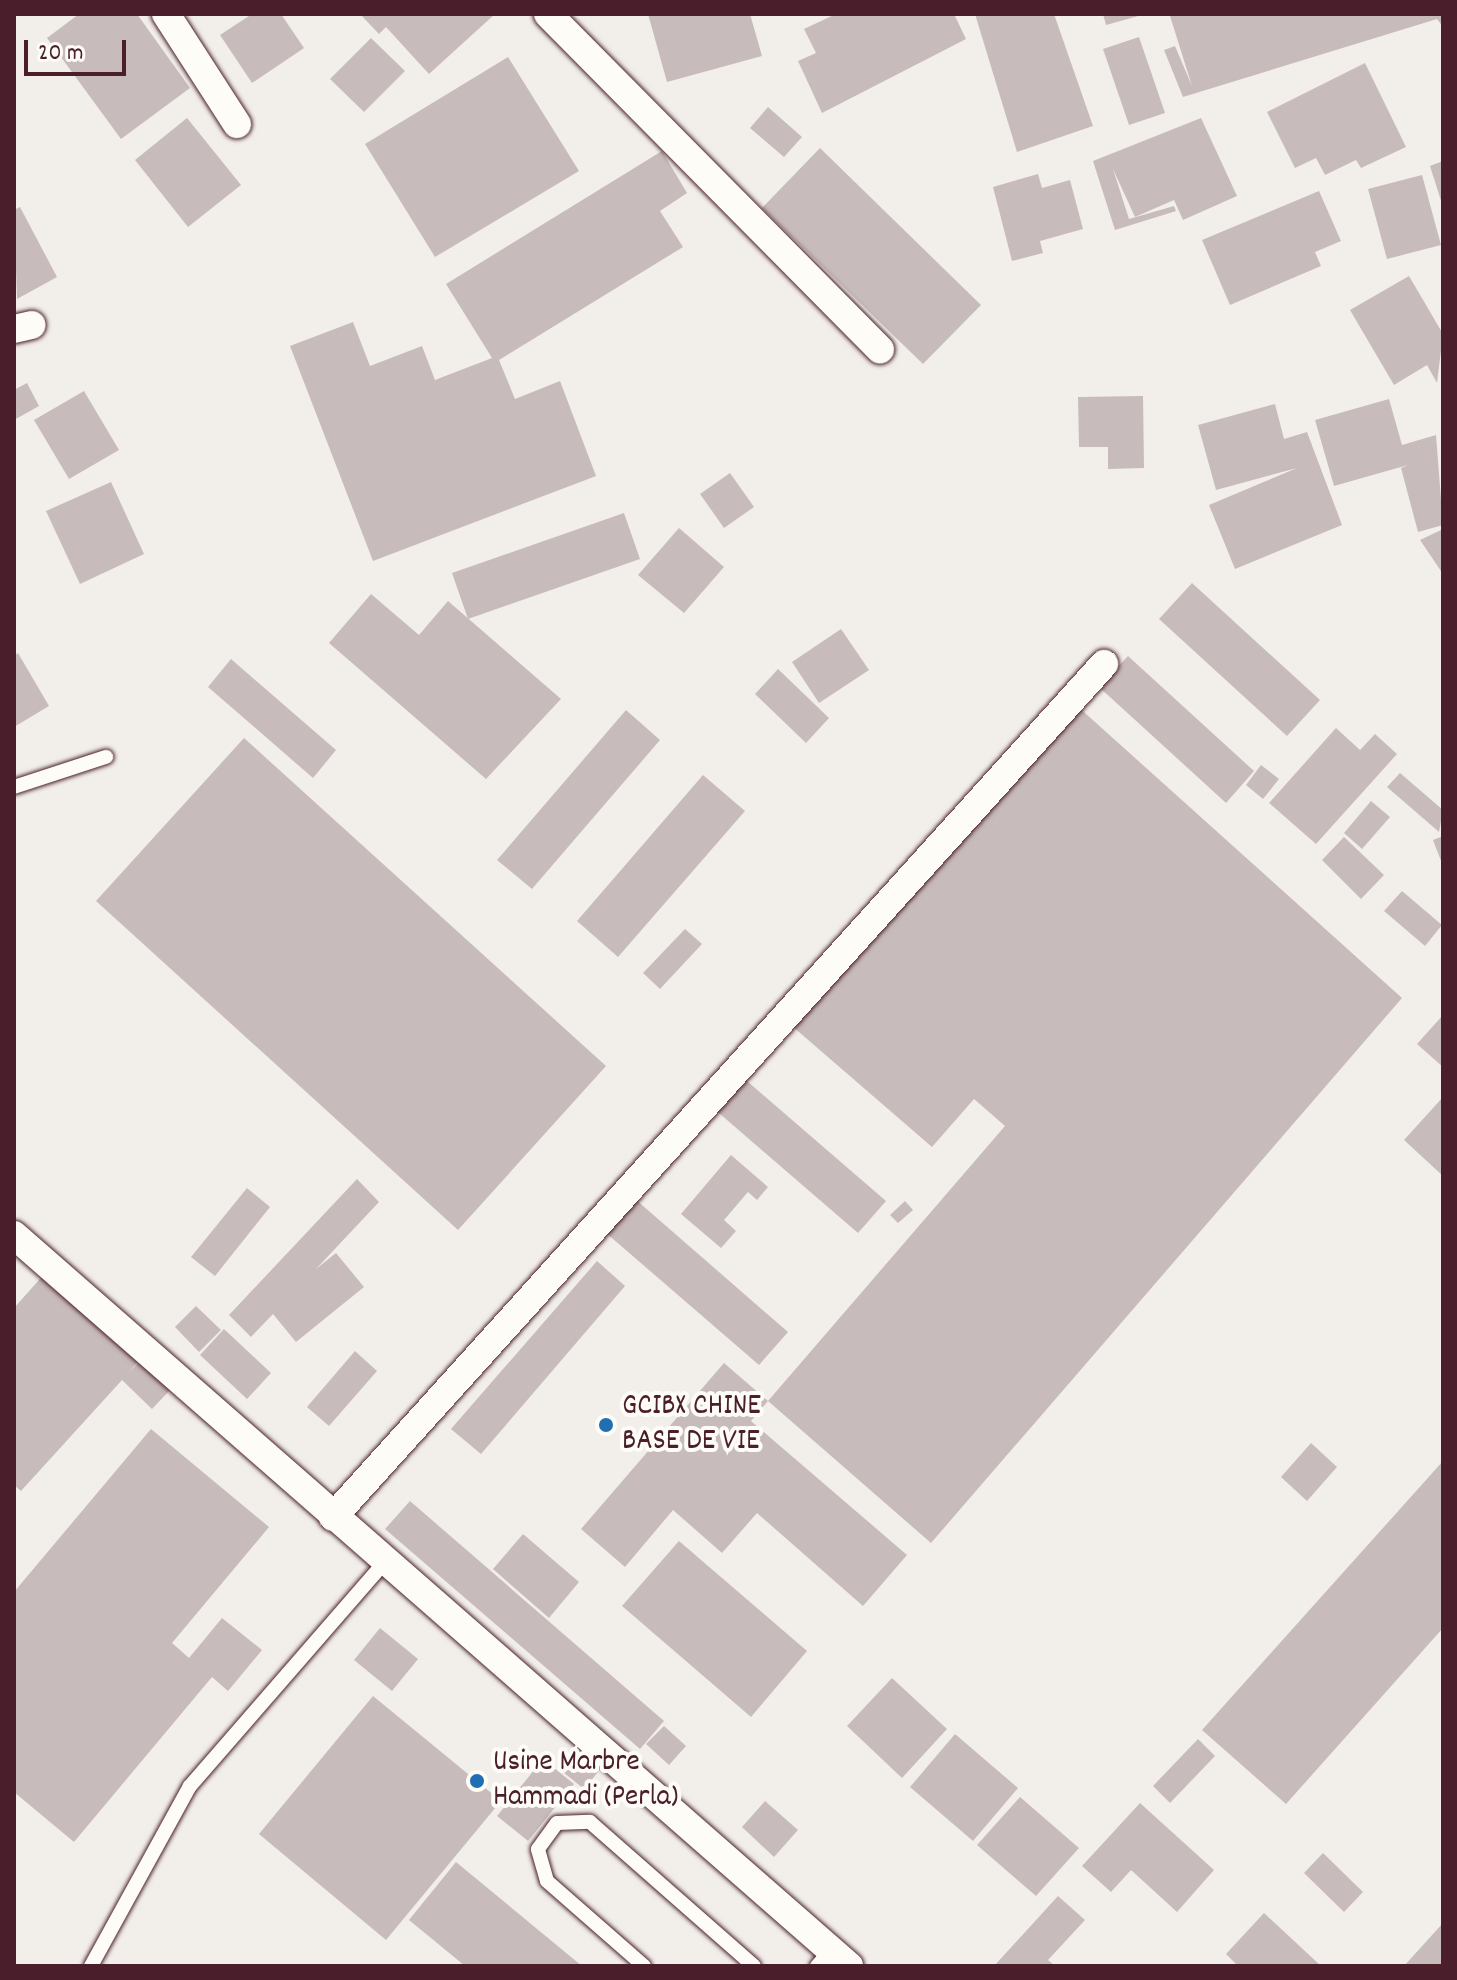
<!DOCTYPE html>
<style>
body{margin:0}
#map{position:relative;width:1457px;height:1980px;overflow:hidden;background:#f2efeb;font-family:Dekko,sans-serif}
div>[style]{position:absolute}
.building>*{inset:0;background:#c8bbbb}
.roads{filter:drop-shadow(0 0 2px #4a1f2b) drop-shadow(0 0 2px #4a1f2b)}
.lane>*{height:14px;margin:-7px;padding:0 7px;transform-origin:7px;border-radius:7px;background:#fdfcf7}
.street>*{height:28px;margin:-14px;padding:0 14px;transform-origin:14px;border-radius:14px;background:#fdfcf7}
.dots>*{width:22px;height:22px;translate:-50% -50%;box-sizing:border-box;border:4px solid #fdfcf7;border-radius:50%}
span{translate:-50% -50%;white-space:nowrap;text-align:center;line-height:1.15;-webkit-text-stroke:8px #fdfcf7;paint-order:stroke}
.poi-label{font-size:30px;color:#4a1f2b}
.left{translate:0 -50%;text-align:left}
.frame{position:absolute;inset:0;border:16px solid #4a1f2b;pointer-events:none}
.scale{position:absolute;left:24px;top:40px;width:102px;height:36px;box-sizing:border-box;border:4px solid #4a1f2b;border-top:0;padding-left:10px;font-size:24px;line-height:28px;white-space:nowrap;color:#4a1f2b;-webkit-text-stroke:6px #fdfcf7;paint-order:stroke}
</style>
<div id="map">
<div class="building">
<i style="clip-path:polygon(79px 14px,137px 14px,190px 88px,121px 139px,47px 38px)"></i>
<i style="clip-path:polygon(252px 14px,281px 14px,304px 48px,252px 83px,220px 35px)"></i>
<i style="clip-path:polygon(360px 14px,495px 14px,429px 74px,386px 27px,379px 34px)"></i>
<i style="clip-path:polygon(648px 14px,750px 14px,762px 56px,667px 82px)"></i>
<i style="clip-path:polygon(836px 14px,954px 14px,966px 39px,822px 113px,798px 61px,816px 53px,804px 29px)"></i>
<i style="clip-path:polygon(975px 14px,1054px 14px,1093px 126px,1017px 152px)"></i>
<i style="clip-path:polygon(1103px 14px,1142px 14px,1142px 15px,1106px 25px)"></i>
<i style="clip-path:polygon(1178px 14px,1443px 14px,1443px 27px,1437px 19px,1183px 97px,1164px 50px,1175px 46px,1192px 86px,1170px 16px)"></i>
<i style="clip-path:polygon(1139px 37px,1165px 113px,1129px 125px,1103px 49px)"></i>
<i style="clip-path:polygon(371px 38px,405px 71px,364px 112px,330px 79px)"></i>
<i style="clip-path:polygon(508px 57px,579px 171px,435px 257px,365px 144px)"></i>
<i style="clip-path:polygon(1365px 63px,1406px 147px,1361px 168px,1356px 160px,1325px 175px,1316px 158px,1295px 168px,1267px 112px)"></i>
<i style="clip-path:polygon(768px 107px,802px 137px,784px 157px,750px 128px)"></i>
<i style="clip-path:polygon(187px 118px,241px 185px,188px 227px,135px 160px)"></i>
<i style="clip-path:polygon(1201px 118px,1237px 196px,1183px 220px,1174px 200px,1135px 217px,1113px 169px,1129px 219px,1174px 206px,1176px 211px,1115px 230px,1093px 161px)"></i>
<i style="clip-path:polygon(820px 148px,981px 305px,923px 364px,762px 208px)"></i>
<i style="clip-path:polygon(662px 151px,687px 193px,660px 211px,683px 247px,499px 360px,515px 399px,560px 381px,596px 476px,373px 561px,290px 346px,353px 322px,370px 366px,422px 346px,435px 380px,492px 358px,446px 284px)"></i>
<i style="clip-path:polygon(1443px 161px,1443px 204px,1442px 204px,1430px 166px)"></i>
<i style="clip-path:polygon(1038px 174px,1042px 188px,1070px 180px,1083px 229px,1040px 241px,1043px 253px,1012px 261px,993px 187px)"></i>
<i style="clip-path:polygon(1422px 175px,1441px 245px,1387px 259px,1368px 189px)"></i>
<i style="clip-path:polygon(1319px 191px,1341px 241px,1315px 252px,1321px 266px,1230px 305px,1202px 240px)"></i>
<i style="clip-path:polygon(20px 207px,57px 277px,17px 299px,14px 210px)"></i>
<i style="clip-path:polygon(1409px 276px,1443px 334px,1437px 383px,1427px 365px,1394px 385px,1350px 310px)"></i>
<i style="clip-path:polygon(27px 383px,39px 406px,14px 420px,14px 390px)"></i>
<i style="clip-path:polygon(84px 391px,119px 450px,69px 479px,34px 420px)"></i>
<i style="clip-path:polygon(1143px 396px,1144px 468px,1108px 469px,1108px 447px,1079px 447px,1078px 397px)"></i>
<i style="clip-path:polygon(1389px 399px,1402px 445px,1436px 435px,1443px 525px,1418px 532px,1401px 468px,1408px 465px,1334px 486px,1315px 420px)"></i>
<i style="clip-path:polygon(1275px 404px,1284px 439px,1307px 432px,1342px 525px,1235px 569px,1209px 505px,1297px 468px,1216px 490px,1198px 425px)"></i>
<i style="clip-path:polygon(730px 473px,754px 507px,724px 528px,700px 494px)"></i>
<i style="clip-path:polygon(111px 482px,144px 554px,80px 584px,46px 511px)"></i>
<i style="clip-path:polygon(624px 513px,640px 559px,468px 619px,452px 573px)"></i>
<i style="clip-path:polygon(679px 528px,724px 567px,684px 613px,638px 575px)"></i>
<i style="clip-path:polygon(1443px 529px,1443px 574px,1420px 540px)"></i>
<i style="clip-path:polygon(1192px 583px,1320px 700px,1287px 736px,1159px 619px)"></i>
<i style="clip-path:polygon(371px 594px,419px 635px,448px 601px,561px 699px,486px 779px,329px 643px)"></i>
<i style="clip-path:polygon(841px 629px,869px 670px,819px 703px,792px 662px)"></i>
<i style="clip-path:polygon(18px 653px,49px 706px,14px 727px,14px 656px)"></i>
<i style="clip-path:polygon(1128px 656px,1254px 771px,1226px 803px,1099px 687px)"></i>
<i style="clip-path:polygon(231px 659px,336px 750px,313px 778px,208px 687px)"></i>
<i style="clip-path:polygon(778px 669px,829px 718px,806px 743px,755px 694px)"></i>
<i style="clip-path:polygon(1075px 704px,1402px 998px,931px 1543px,768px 1401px,1005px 1126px,974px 1099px,932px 1147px,792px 1026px)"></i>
<i style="clip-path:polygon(626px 710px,660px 740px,532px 889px,497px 860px)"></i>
<i style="clip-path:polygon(1336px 728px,1360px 750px,1375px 734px,1397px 754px,1316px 844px,1269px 803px)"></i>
<i style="clip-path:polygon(244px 738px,606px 1066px,458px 1230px,96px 901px)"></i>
<i style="clip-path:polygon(1261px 765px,1279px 779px,1263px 799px,1246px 785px)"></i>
<i style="clip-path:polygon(1400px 773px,1443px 810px,1439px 832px,1387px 787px)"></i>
<i style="clip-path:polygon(703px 775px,745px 811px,618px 957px,577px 921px)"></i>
<i style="clip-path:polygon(1371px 801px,1390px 817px,1362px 849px,1344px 833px)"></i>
<i style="clip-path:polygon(1443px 836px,1443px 866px,1433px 840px)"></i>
<i style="clip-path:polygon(1344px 837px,1384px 875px,1361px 899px,1322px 860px)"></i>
<i style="clip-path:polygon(1402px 891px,1442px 925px,1425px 946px,1384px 911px)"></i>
<i style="clip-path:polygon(685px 929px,702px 944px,660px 989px,643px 973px)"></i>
<i style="clip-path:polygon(1443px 1015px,1443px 1067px,1417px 1044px)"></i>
<i style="clip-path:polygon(740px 1075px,886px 1201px,858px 1233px,712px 1107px)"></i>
<i style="clip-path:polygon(1443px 1097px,1443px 1176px,1404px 1140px)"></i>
<i style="clip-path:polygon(731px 1155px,768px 1187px,757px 1200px,748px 1192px,724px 1220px,736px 1231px,721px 1248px,681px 1214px)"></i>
<i style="clip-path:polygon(357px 1179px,379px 1202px,316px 1269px,336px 1253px,364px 1287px,296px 1342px,273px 1314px,251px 1337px,229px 1315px)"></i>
<i style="clip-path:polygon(247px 1188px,270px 1207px,215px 1276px,191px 1257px)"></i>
<i style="clip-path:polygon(627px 1192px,788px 1332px,759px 1365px,598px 1226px)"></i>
<i style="clip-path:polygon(905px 1201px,913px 1210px,898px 1223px,890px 1215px)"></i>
<i style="clip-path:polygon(597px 1261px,625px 1286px,481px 1454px,451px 1429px)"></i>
<i style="clip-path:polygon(47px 1271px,143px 1356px,129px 1372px,140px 1361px,171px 1389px,152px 1409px,122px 1380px,21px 1491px,14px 1485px,14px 1308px)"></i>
<i style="clip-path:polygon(196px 1306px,221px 1330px,199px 1352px,175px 1327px)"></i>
<i style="clip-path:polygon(224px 1329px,271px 1373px,247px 1399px,200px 1355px)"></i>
<i style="clip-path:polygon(355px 1351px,377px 1371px,329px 1426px,307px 1407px)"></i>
<i style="clip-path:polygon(724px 1363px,768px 1401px,751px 1421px,907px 1555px,863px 1606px,757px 1513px,722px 1553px,673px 1510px,625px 1567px,581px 1529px)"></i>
<i style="clip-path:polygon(151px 1429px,269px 1527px,172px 1643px,189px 1658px,222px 1618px,262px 1650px,228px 1691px,212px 1677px,74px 1842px,14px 1792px,14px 1592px)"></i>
<i style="clip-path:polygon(1311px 1443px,1337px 1467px,1307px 1501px,1281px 1477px)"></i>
<i style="clip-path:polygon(1443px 1461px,1443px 1628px,1286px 1804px,1202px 1730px)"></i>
<i style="clip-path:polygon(410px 1501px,664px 1721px,640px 1749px,385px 1529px)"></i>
<i style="clip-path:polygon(523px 1534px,579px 1582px,549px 1618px,493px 1569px)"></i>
<i style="clip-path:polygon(679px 1541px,807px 1651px,751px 1717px,622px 1606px)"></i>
<i style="clip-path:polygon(380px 1628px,418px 1659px,392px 1691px,354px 1660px)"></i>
<i style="clip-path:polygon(892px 1678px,947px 1729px,902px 1778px,847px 1726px)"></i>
<i style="clip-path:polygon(373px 1696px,501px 1801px,386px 1940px,259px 1834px)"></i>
<i style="clip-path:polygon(664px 1726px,686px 1746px,669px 1765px,646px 1744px)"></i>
<i style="clip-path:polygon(955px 1734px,1018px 1788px,973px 1841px,910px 1787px)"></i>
<i style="clip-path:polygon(1198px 1739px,1215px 1756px,1170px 1803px,1153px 1786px)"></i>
<i style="clip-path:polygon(578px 1755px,598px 1772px,584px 1789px,563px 1772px)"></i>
<i style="clip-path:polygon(543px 1759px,574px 1784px,528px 1841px,497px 1816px)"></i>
<i style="clip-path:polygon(1020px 1797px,1079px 1848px,1036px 1896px,977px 1845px)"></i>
<i style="clip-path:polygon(765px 1801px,798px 1830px,774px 1857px,742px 1827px)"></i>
<i style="clip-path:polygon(1140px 1803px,1214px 1870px,1177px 1912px,1131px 1870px,1111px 1892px,1082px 1866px)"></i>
<i style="clip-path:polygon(1323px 1853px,1363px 1892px,1344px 1912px,1304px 1873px)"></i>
<i style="clip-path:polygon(456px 1862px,582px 1966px,465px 1966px,409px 1920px)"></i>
<i style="clip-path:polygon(1058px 1896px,1085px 1920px,1048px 1960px,1055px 1966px,994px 1966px)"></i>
<i style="clip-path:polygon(1264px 1913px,1321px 1966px,1238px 1966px,1226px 1954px)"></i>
<i style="clip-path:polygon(1443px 1923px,1443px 1966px,1404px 1966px)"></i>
</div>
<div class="roads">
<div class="lane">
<i style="left:14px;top:787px;width:97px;rotate:-18.1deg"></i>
<i style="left:91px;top:1966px;width:205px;rotate:-61.2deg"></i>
<i style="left:190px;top:1786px;width:297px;rotate:-49deg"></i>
<i style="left:644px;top:1966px;width:129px;rotate:-138.8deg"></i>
<i style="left:547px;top:1881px;width:33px;rotate:-106deg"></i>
<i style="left:538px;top:1849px;width:32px;rotate:-54deg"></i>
<i style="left:557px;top:1823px;width:33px;rotate:-2deg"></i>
<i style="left:590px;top:1822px;width:218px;rotate:41.3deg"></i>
<i style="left:817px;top:1966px;width:21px;rotate:-49deg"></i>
</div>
<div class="street">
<i style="left:166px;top:14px;width:131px;rotate:57.2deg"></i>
<i style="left:548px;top:14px;width:472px;rotate:45.3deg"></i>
<i style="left:14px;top:329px;width:18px;rotate:-13deg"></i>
<i style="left:14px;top:1235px;width:1110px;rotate:41.2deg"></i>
<i style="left:333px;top:1517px;width:1150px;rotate:-47.89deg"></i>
</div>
</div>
<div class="dots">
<i style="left:606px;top:1425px;background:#1f6fb2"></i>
<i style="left:477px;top:1781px;background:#1f6fb2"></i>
</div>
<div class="poi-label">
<span class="left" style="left:622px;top:1425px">GCIBX CHINE<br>BASE DE VIE</span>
<span class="left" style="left:493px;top:1781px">Usine Marbre<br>Hammadi (Perla)</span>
</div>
<div class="frame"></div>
<div class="scale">20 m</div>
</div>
